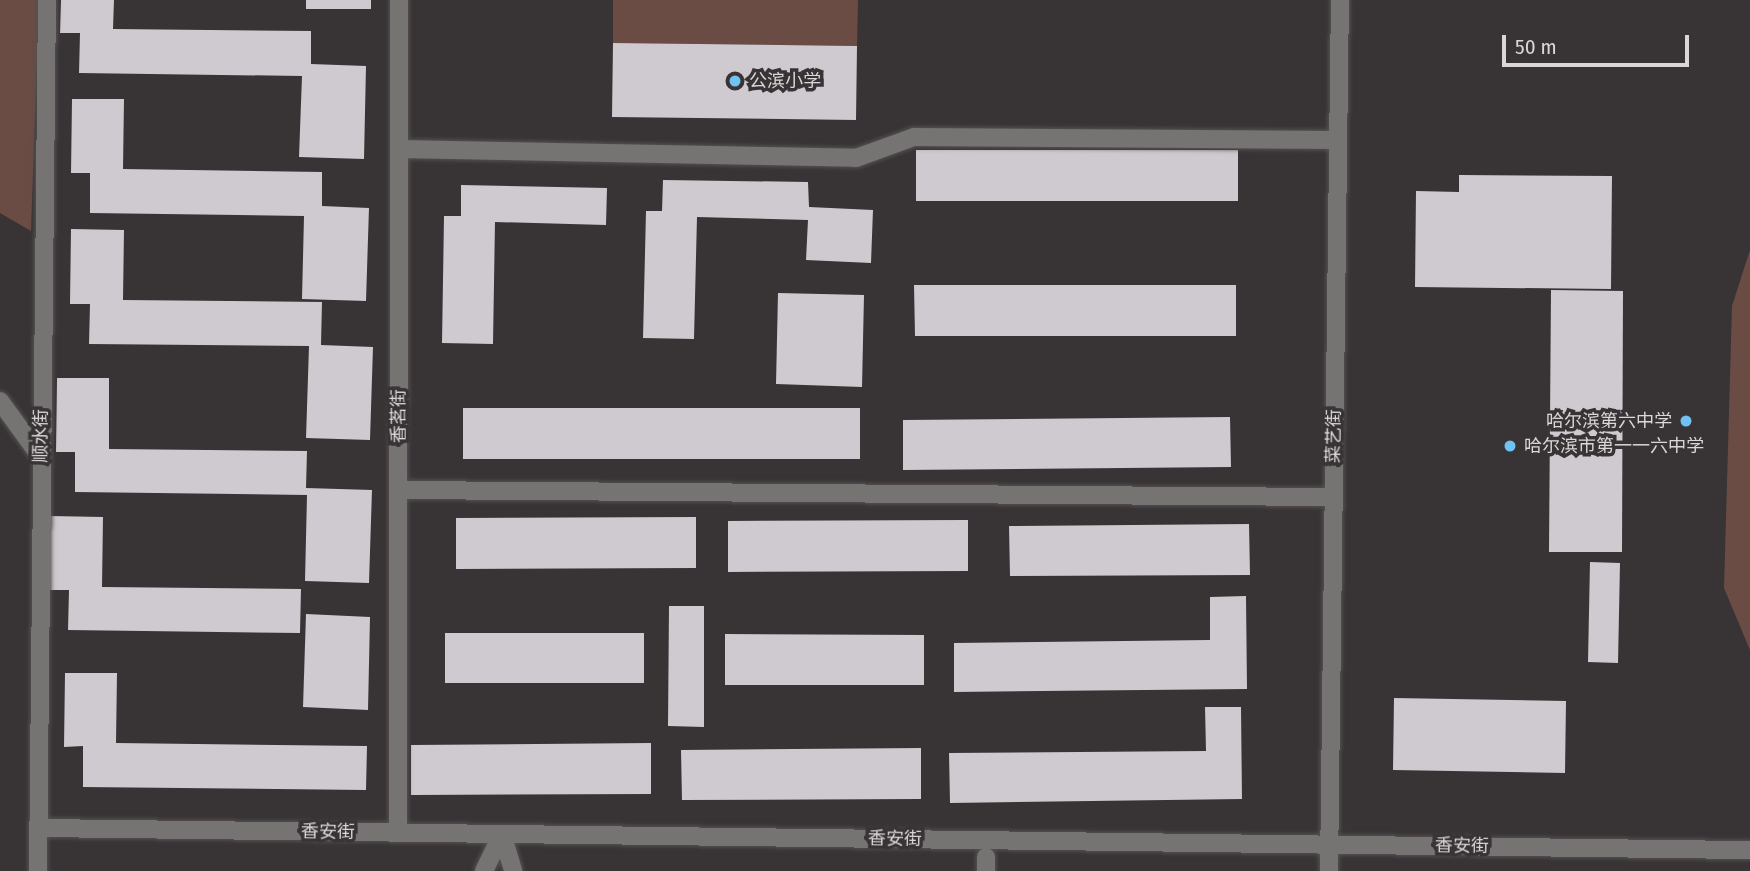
<!DOCTYPE html>
<meta charset="utf-8">
<style>
body{margin:0}
#map{position:relative;width:1750px;height:871px;overflow:hidden;background:#383335;font-family:"Fira Sans Condensed","Noto Sans SC",sans-serif}
div>[style]{position:absolute}
.green>*{inset:0;background:#6a4c44}
.building>*{inset:0;background:#cfcacf}
.roads{filter:drop-shadow(0 0 2px #555152) drop-shadow(0 0 2px #555152)}
.minor>*{height:18px;margin:-9px;padding:0 9px;transform-origin:9px;border-radius:9px;background:#767373}
.dots>*{width:19px;height:19px;translate:-50% -50%;box-sizing:border-box;border:4px solid #383335;border-radius:50%}
span{translate:-50% -50%;white-space:nowrap;text-align:center;line-height:1.15;-webkit-text-stroke:7px #383335;paint-order:stroke}
.poi-label{font-size:18px;color:#dad7d8}
.left{translate:0 -50%;text-align:left}
.right{translate:-100% -50%;text-align:right}
.street-label{font-size:18px;color:#dad7d8}
.scale{position:absolute;left:1502px;top:35px;width:187px;height:32px;box-sizing:border-box;border:4px solid #dad7d8;border-top:0;padding-left:9px;font-size:21px;line-height:24px;white-space:nowrap;color:#dad7d8;-webkit-text-stroke:5px #383335;paint-order:stroke}
</style>
<div id="map">
<div class="green">
<i style="clip-path:polygon(0 0,39px 0,31px 231px,0 213px)"></i>
<i style="clip-path:polygon(613px 0,858px 0,857px 46px,613px 43px)"></i>
<i style="clip-path:polygon(1750px 250px,1750px 650px,1724px 588px,1732px 306px)"></i>
</div>
<div class="building">
<i style="clip-path:polygon(61px 0,114px 0,113px 29px,311px 31px,311px 64px,366px 66px,364px 159px,299px 157px,302px 76px,79px 73px,80px 33px,60px 33px)"></i>
<i style="clip-path:polygon(306px 0,371px 0,371px 9px,306px 9px)"></i>
<i style="clip-path:polygon(613px 43px,857px 46px,856px 120px,612px 117px)"></i>
<i style="clip-path:polygon(72px 99px,124px 99px,123px 169px,322px 172px,322px 206px,369px 208px,366px 301px,302px 299px,304px 216px,90px 213px,90px 173px,71px 173px)"></i>
<i style="clip-path:polygon(916px 150px,1238px 150px,1238px 201px,916px 201px)"></i>
<i style="clip-path:polygon(1459px 175px,1612px 176px,1611px 289px,1415px 287px,1416px 191px,1459px 192px)"></i>
<i style="clip-path:polygon(663px 180px,808px 182px,809px 207px,873px 210px,871px 263px,806px 260px,808px 220px,697px 217px,694px 339px,643px 338px,646px 211px,662px 211px)"></i>
<i style="clip-path:polygon(461px 185px,607px 188px,606px 225px,495px 222px,493px 344px,442px 343px,444px 216px,461px 216px)"></i>
<i style="clip-path:polygon(71px 229px,124px 230px,123px 300px,322px 302px,321px 345px,373px 347px,370px 440px,306px 438px,309px 346px,89px 344px,90px 304px,70px 304px)"></i>
<i style="clip-path:polygon(914px 285px,1236px 285px,1236px 336px,915px 336px)"></i>
<i style="clip-path:polygon(1551px 290px,1623px 291px,1622px 552px,1549px 552px)"></i>
<i style="clip-path:polygon(778px 293px,864px 295px,862px 387px,776px 384px)"></i>
<i style="clip-path:polygon(57px 378px,109px 378px,109px 449px,307px 451px,306px 488px,372px 490px,369px 583px,305px 581px,307px 495px,75px 492px,75px 452px,56px 452px)"></i>
<i style="clip-path:polygon(463px 408px,860px 408px,860px 459px,463px 459px)"></i>
<i style="clip-path:polygon(1230px 417px,1231px 467px,903px 470px,903px 420px)"></i>
<i style="clip-path:polygon(50px 516px,103px 517px,102px 587px,301px 589px,300px 633px,68px 630px,69px 590px,50px 590px)"></i>
<i style="clip-path:polygon(696px 517px,696px 568px,456px 569px,456px 518px)"></i>
<i style="clip-path:polygon(968px 520px,968px 571px,728px 572px,728px 521px)"></i>
<i style="clip-path:polygon(1249px 524px,1250px 575px,1010px 576px,1009px 526px)"></i>
<i style="clip-path:polygon(1590px 562px,1620px 563px,1618px 663px,1588px 662px)"></i>
<i style="clip-path:polygon(1246px 596px,1247px 689px,954px 692px,954px 643px,1210px 640px,1210px 597px)"></i>
<i style="clip-path:polygon(669px 606px,704px 606px,704px 727px,668px 726px)"></i>
<i style="clip-path:polygon(306px 614px,370px 617px,368px 710px,303px 707px)"></i>
<i style="clip-path:polygon(445px 633px,644px 633px,644px 683px,445px 683px)"></i>
<i style="clip-path:polygon(725px 634px,924px 635px,924px 685px,725px 685px)"></i>
<i style="clip-path:polygon(65px 673px,117px 673px,116px 743px,367px 746px,366px 790px,83px 787px,83px 746px,64px 747px)"></i>
<i style="clip-path:polygon(1394px 698px,1566px 701px,1565px 773px,1393px 770px)"></i>
<i style="clip-path:polygon(1205px 707px,1241px 707px,1242px 799px,950px 803px,949px 753px,1206px 751px)"></i>
<i style="clip-path:polygon(651px 743px,651px 794px,411px 795px,411px 745px)"></i>
<i style="clip-path:polygon(921px 748px,921px 799px,682px 800px,681px 750px)"></i>
</div>
<div class="roads">
<div class="minor">
<i style="left:399px;top:149px;width:457px;rotate:1.1deg"></i>
<i style="left:856px;top:158px;width:62px;rotate:-19.9deg"></i>
<i style="left:914px;top:137px;width:424px;rotate:0.4deg"></i>
<i style="left:0;top:401px;width:68px;rotate:54deg"></i>
<i style="left:398px;top:490px;width:936px;rotate:0.43deg"></i>
<i style="left:40px;top:828px;width:1710px;rotate:0.74deg"></i>
<i style="left:398px;top:832px;width:832px;rotate:-89.93deg"></i>
<i style="left:502px;top:834px;width:39px;rotate:73deg"></i>
<i style="left:986px;top:857px;width:14px;rotate:90deg"></i>
<i style="left:38px;top:871px;width:871px;rotate:-89.41deg"></i>
<i style="left:484px;top:871px;width:41px;rotate:-64.1deg"></i>
<i style="left:1329px;top:871px;width:871px;rotate:-89.28deg"></i>
</div>
</div>
<div class="dots">
<i style="left:735px;top:81px;background:#70c1f4"></i>
<i style="left:1686px;top:421px;background:#70c1f4"></i>
<i style="left:1510px;top:446px;background:#70c1f4"></i>
</div>
<div class="poi-label">
<span class="left" style="left:749px;top:81px">公滨小学</span>
<span class="right" style="left:1672px;top:421px">哈尔滨第六中学</span>
<span class="left" style="left:1524px;top:446px">哈尔滨市第一一六中学</span>
</div>
<div class="street-label">
<span style="left:399px;top:416px;rotate:-90deg">香茗街</span>
<span style="left:41px;top:436px;rotate:-89deg">顺水街</span>
<span style="left:1334px;top:436px;rotate:-89deg">菜艺街</span>
<span style="left:328px;top:832px;rotate:1deg">香安街</span>
<span style="left:895px;top:839px;rotate:1deg">香安街</span>
<span style="left:1462px;top:846px;rotate:1deg">香安街</span>
</div>
<div class="scale">50 m</div>
</div>
